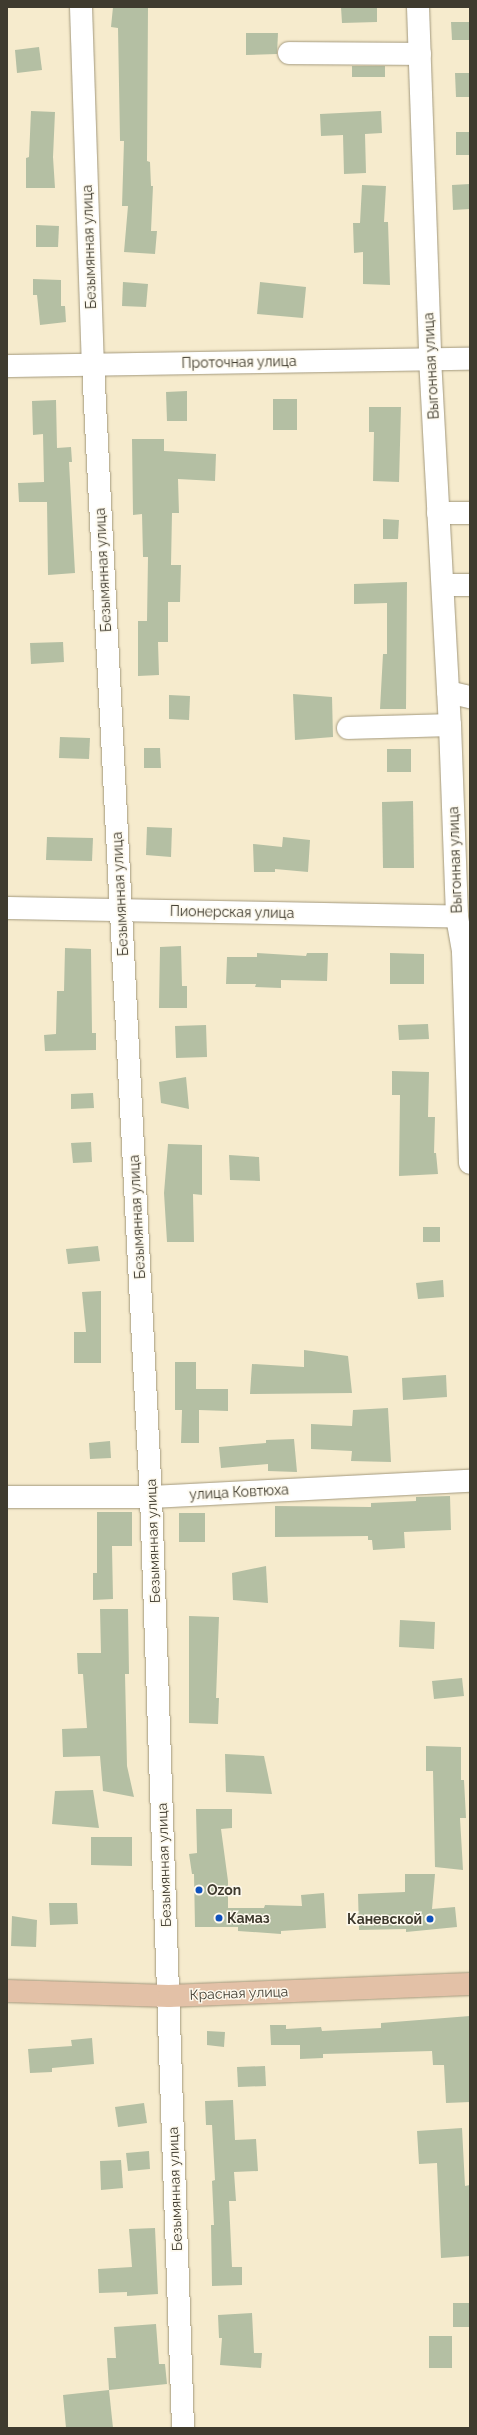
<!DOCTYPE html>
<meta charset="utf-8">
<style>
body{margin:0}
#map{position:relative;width:477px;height:2435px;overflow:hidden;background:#f6ebcd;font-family:Raleway,sans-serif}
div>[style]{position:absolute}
.building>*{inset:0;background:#b4bfa3}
.roads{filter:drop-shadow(0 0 1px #a3997d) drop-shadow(0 0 1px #a3997d)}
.minor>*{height:22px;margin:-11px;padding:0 11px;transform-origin:11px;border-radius:11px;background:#fff}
.major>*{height:22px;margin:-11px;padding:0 11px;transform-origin:11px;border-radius:11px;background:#e3c1a7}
.dots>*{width:11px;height:11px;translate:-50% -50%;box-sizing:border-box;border:2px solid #fdf9ed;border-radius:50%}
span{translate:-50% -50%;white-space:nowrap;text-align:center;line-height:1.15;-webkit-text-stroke:3px #fdf9ed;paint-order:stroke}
.street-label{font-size:14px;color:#3f3b2f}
.poi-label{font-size:14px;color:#3f3b2f;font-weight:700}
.left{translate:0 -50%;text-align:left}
.right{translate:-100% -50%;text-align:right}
.frame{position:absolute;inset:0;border:8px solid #3f3b2f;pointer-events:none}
</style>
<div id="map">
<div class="building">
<i style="clip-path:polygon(113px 7px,148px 7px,147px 161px,150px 162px,151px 186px,153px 186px,151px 231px,157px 231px,155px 254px,124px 252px,128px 206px,122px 206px,124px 141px,120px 141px,118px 28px,111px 27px)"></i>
<i style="clip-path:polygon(341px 7px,377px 7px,377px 22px,342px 23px)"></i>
<i style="clip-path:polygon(451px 22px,470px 22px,470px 40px,452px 40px)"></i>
<i style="clip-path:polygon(246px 33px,278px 33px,277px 54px,246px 55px)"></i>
<i style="clip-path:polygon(39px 47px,42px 70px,17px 73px,15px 50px)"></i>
<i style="clip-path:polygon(352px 66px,385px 66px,385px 77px,352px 77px)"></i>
<i style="clip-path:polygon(455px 73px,470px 73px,470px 97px,456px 97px)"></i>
<i style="clip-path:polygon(31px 111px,55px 112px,53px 157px,55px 188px,26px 188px,26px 158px,29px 157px)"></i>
<i style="clip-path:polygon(381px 111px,382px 133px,365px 134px,366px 173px,344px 174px,343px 135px,321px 136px,320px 114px)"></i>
<i style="clip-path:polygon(456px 132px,470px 132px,470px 155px,456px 155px)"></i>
<i style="clip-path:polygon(470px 184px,470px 209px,453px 210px,452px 185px)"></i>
<i style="clip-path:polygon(362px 185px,386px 186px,384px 222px,388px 222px,390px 285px,363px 284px,363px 252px,354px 253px,353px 223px,360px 223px)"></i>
<i style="clip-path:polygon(36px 225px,59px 226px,58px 247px,36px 247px)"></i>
<i style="clip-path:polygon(33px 279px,61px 280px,61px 306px,65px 306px,66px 322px,40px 325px,37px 295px,33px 295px)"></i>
<i style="clip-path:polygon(123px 282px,148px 284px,146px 307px,122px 306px)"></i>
<i style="clip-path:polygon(260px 282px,306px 287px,303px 318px,257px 314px)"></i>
<i style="clip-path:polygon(187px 391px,187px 421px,167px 421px,166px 392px)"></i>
<i style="clip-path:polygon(273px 399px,297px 399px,297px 430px,273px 430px)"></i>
<i style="clip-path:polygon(56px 400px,57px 448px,71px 447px,72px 462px,69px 462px,75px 573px,48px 575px,47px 502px,19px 502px,18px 483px,44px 482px,43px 434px,33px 435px,32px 401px)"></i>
<i style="clip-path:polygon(369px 407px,401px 407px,399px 482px,373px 481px,374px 432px,369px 432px)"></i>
<i style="clip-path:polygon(132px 439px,164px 439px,164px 451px,216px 454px,215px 481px,178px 479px,179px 513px,172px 513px,171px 565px,181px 565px,180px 602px,168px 602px,168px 642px,158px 642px,159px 675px,138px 676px,138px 621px,147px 621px,148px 557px,143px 557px,142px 514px,133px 515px)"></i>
<i style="clip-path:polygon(383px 519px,399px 520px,398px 539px,383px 539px)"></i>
<i style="clip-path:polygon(407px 582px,406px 709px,380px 709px,383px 654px,387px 654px,387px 603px,354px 604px,354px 584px)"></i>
<i style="clip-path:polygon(63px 642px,64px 662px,31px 664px,30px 643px)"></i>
<i style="clip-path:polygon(293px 694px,332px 697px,333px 737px,295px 740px)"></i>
<i style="clip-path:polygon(169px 695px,190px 696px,189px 720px,169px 719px)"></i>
<i style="clip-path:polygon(60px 737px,90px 738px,89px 759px,59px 758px)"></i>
<i style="clip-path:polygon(144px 748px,160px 748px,161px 768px,144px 768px)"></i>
<i style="clip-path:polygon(387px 749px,411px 749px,411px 772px,387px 772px)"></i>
<i style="clip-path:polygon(413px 801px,414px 868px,383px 868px,382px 802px)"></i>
<i style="clip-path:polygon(147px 827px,172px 828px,171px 857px,146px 855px)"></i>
<i style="clip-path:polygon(47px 837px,93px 838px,92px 861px,46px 860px)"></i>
<i style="clip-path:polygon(283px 837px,310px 840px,308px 872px,275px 869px,275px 872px,254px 872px,253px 844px,282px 847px)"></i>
<i style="clip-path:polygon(181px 946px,182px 986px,187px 986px,187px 1008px,159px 1008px,160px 947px)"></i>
<i style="clip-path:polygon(65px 948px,91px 949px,92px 1033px,96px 1033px,96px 1050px,45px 1051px,44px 1035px,56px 1034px,57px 991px,64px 991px)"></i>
<i style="clip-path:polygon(257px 953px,306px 956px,307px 953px,328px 953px,327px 981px,281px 980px,281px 988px,255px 987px,256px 984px,226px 984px,227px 957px,257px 957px)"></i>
<i style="clip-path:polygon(390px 953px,424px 954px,424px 984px,390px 984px)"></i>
<i style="clip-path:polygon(428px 1024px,429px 1039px,399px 1040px,398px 1025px)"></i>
<i style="clip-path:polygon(206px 1025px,207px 1057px,176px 1058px,175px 1026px)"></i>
<i style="clip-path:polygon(392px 1071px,429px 1072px,428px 1117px,435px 1117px,434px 1153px,436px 1153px,438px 1174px,399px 1176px,400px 1095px,392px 1095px)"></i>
<i style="clip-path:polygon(186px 1077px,189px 1109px,161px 1103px,159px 1082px)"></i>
<i style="clip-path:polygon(93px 1093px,94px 1108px,71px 1109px,71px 1094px)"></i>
<i style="clip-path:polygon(91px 1142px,92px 1162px,73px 1163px,71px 1143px)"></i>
<i style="clip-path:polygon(168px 1144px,202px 1145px,202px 1195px,193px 1194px,194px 1242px,167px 1242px,164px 1193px)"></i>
<i style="clip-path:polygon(229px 1155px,259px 1157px,260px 1181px,230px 1180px)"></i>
<i style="clip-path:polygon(423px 1227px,440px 1227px,440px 1242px,423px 1242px)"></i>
<i style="clip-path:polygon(98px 1246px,100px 1261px,68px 1264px,66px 1249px)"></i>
<i style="clip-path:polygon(443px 1280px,444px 1297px,418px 1299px,416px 1283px)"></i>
<i style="clip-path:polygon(101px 1291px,101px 1363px,74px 1363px,74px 1332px,86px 1332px,82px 1292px)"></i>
<i style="clip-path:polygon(304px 1350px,348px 1356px,352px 1393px,250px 1394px,252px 1364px,304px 1367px)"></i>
<i style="clip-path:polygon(175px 1362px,196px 1362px,196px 1389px,228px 1389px,228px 1411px,199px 1410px,199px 1443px,181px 1443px,182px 1410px,175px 1410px)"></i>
<i style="clip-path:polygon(446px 1375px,447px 1397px,403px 1400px,402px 1378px)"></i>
<i style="clip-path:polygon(388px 1408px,391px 1462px,351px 1461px,352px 1451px,311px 1449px,311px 1424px,352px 1426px,353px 1410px)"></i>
<i style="clip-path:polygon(294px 1439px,297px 1472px,268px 1471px,268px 1464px,221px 1468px,219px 1447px,266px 1443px,266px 1440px)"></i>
<i style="clip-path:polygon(110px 1441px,111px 1458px,90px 1459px,89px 1443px)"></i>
<i style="clip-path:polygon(450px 1496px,451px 1530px,404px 1532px,405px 1548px,373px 1550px,372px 1540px,368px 1540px,368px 1536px,275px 1537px,275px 1506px,371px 1507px,371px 1503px,416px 1501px,416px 1497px)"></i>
<i style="clip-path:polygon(97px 1512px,132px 1512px,132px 1546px,112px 1546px,113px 1599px,93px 1600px,93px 1573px,97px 1573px)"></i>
<i style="clip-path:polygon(179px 1513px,205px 1513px,205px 1542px,179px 1542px)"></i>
<i style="clip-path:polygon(266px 1566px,268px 1603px,233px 1600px,232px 1573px)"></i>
<i style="clip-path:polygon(100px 1609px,128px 1609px,129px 1674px,125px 1674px,127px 1766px,134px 1797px,103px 1791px,100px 1756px,63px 1757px,62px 1729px,87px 1728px,83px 1674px,78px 1674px,77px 1653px,101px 1653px)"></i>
<i style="clip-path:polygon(189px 1616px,219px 1617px,216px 1698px,219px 1698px,218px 1724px,189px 1723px)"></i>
<i style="clip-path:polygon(400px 1620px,435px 1622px,434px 1649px,399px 1647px)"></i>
<i style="clip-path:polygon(462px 1678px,464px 1696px,434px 1699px,432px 1681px)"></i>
<i style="clip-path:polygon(426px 1746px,461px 1747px,461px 1780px,464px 1780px,466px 1818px,460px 1818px,463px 1870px,435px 1867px,433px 1771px,426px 1771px)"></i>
<i style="clip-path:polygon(225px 1754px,264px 1756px,272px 1794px,226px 1792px)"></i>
<i style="clip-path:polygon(93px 1790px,99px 1828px,52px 1824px,55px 1791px)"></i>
<i style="clip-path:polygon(196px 1809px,232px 1809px,232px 1828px,221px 1829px,228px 1881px,228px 1908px,264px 1908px,265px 1905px,302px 1906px,301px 1895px,324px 1893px,326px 1928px,281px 1931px,281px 1934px,238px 1931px,238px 1927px,195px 1927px,194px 1874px,192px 1874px,189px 1854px,197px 1853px)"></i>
<i style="clip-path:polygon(91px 1837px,132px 1837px,132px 1866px,91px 1865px)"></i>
<i style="clip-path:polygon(405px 1874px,435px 1874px,432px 1909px,455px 1907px,457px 1927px,406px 1932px,406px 1929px,359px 1930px,358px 1894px,405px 1892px)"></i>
<i style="clip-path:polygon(49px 1903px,77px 1903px,78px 1924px,50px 1925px)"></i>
<i style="clip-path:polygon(12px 1916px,37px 1920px,36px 1947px,11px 1946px)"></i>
<i style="clip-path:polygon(470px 2016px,470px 2102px,446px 2103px,444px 2065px,433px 2065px,432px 2051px,323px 2054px,323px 2058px,300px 2059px,300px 2045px,271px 2045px,270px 2025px,286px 2025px,286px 2029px,321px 2027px,322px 2031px,381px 2028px,381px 2023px)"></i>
<i style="clip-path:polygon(207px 2031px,225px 2032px,224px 2047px,207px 2045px)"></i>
<i style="clip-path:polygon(92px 2038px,94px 2064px,52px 2068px,52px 2072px,30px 2073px,28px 2049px,72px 2046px,71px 2040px)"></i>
<i style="clip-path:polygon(265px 2066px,266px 2086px,238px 2087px,237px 2067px)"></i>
<i style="clip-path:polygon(233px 2100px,235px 2140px,256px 2139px,258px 2171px,234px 2172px,236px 2201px,229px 2201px,232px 2267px,242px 2267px,242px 2285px,212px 2286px,211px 2225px,214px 2225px,212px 2181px,215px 2180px,212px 2125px,206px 2125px,205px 2101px)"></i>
<i style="clip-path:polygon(144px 2103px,147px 2123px,118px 2127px,115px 2107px)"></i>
<i style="clip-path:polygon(462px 2128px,465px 2186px,470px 2185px,470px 2256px,441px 2258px,437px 2163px,419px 2164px,417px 2131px)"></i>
<i style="clip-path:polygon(149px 2151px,150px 2169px,128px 2171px,126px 2153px)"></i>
<i style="clip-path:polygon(121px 2160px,123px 2188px,101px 2190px,100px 2161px)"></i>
<i style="clip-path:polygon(155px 2228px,158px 2294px,127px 2296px,127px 2292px,99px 2293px,98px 2269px,132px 2267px,129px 2229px)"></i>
<i style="clip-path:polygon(453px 2303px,470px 2303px,470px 2327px,453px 2327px)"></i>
<i style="clip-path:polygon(252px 2313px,254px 2353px,262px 2353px,261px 2368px,220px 2365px,222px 2338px,219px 2338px,218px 2315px)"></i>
<i style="clip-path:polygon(156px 2324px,159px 2364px,165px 2364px,167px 2384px,109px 2390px,107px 2358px,116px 2358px,114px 2327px)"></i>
<i style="clip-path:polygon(429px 2336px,452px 2336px,452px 2368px,429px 2368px)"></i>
<i style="clip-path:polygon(109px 2390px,113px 2428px,66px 2428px,63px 2395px)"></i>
</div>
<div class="roads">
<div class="minor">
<i style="left:81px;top:7px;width:358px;rotate:88.1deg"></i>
<i style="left:93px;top:365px;width:1133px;rotate:87.07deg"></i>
<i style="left:151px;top:1497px;width:932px;rotate:88.03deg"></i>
<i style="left:418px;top:7px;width:351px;rotate:88deg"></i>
<i style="left:430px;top:358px;width:368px;rotate:86.9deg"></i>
<i style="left:450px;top:725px;width:192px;rotate:87.9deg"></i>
<i style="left:457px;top:917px;width:36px;rotate:80deg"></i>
<i style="left:463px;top:952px;width:211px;rotate:88.1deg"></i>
<i style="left:289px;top:53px;width:131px;rotate:0.4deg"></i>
<i style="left:7px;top:366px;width:463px;rotate:-0.9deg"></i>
<i style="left:438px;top:513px;width:32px"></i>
<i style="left:443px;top:585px;width:27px"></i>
<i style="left:448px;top:692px;width:23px;rotate:13deg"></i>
<i style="left:348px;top:728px;width:102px;rotate:-1.7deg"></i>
<i style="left:7px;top:908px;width:450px;rotate:1.1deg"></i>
<i style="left:7px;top:1497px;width:144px"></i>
<i style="left:151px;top:1497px;width:319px;rotate:-2.9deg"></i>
</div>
<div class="major">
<i style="left:7px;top:1991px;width:162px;rotate:1.8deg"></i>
<i style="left:169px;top:1996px;width:301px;rotate:-2.3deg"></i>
</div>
</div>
<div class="dots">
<i style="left:199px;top:1890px;background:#0f52bd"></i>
<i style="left:219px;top:1918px;background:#0f52bd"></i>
<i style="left:430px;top:1919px;background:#0f52bd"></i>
</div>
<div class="street-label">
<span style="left:89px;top:247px;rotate:-92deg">Безымянная улица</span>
<span style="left:239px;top:362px;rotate:-1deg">Проточная улица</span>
<span style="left:431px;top:366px;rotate:-93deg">Выгонная улица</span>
<span style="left:103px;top:570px;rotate:-93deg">Безымянная улица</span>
<span style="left:455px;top:860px;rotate:-92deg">Выгонная улица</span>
<span style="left:120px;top:894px;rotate:-93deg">Безымянная улица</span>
<span style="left:232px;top:912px;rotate:1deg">Пионерская улица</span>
<span style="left:137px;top:1217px;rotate:-93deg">Безымянная улица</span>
<span style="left:239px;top:1492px;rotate:-3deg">улица Ковтюха</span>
<span style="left:153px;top:1541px;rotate:-92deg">Безымянная улица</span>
<span style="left:164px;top:1865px;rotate:-92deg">Безымянная улица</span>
<span style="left:239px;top:1993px;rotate:-2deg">Красная улица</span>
<span style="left:175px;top:2189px;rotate:-92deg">Безымянная улица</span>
</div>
<div class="poi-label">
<span class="left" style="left:207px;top:1890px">Ozon</span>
<span class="left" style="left:227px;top:1918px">Камаз</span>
<span class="right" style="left:422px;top:1919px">Каневской</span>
</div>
<div class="frame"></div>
</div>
